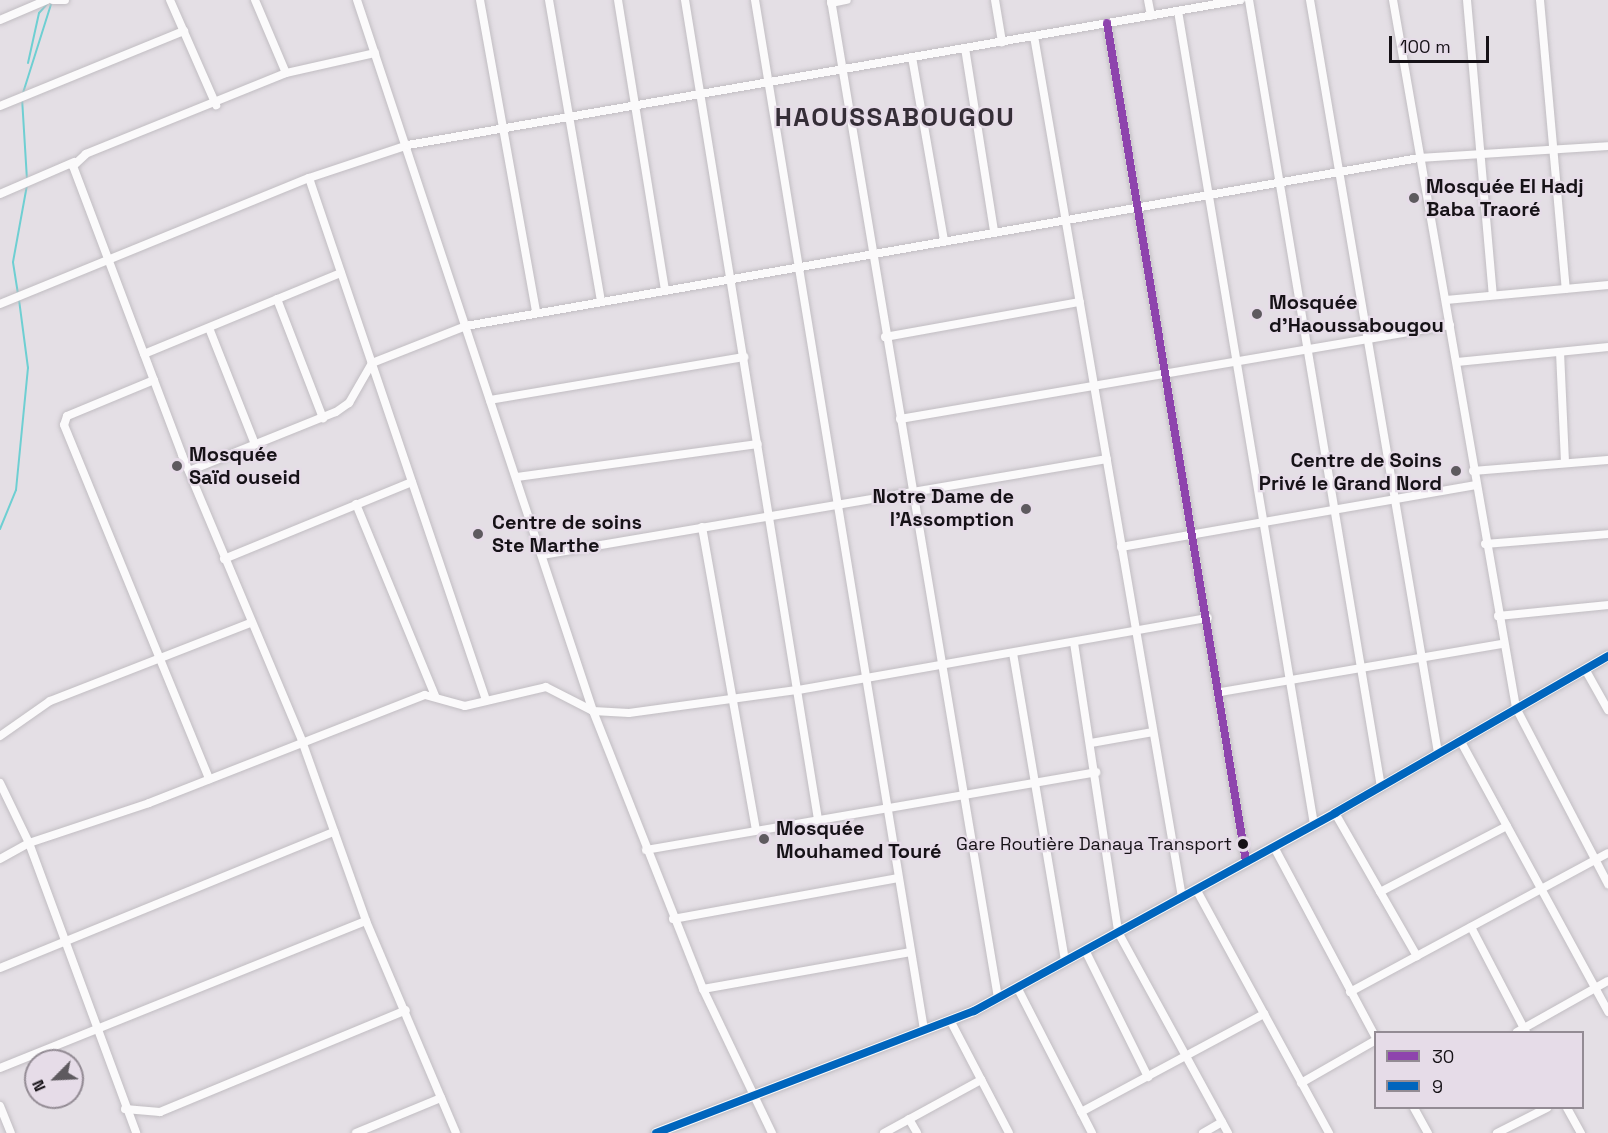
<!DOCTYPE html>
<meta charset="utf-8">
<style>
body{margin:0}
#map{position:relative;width:1608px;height:1133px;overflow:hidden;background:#e4dfe5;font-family:"Space Grotesk",sans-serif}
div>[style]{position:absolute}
.stream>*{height:2px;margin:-1px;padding:0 1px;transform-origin:1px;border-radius:1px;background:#6ecfd2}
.roads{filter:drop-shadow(0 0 2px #c1bdc2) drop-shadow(0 0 2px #c1bdc2)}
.minor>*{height:8px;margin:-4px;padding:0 4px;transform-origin:4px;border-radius:4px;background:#fbfafb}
.major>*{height:10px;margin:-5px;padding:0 5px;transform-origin:5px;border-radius:5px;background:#fbfafb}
.bus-1>*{height:8px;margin:-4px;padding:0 4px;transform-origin:4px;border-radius:4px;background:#8e44ad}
.bus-2>*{height:8px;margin:-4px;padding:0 4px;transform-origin:4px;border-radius:4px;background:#0065bd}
.dots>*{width:16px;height:16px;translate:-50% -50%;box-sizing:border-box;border:3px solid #e6dce8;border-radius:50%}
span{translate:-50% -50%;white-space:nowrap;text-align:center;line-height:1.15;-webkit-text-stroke:4.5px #e6dce8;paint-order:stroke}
.bus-label{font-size:18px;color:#161217}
.right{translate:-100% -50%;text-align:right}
.poi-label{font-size:20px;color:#161217;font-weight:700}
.left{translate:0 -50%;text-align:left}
.district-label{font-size:26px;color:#352e37;font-weight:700;letter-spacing:1.5px}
.legend{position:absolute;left:1374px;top:1031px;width:210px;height:78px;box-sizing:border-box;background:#e6dce8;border:2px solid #938b94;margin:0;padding:8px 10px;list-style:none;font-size:18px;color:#161217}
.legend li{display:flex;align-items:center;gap:12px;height:30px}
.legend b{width:30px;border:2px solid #938b94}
.north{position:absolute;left:24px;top:1049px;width:60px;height:60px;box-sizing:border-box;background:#e6dce8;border:2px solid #938b94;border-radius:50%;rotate:246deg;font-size:16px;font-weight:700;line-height:24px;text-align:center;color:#161217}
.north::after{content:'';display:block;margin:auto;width:21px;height:27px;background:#5e5a5f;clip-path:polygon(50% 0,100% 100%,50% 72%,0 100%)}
.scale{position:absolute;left:1389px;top:36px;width:100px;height:27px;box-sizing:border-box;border:3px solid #161217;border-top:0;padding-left:8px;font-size:18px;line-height:21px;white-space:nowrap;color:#161217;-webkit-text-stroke:4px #e6dce8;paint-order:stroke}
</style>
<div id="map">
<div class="stream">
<i style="left:28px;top:63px;width:51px;rotate:-77.6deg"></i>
<i style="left:39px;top:13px;width:12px;rotate:-48deg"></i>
<i style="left:23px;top:93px;width:96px;rotate:-72.5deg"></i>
<i style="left:22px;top:98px;width:81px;rotate:86.5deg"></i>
<i style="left:18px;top:294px;width:32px;rotate:-99deg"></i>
<i style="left:13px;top:262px;width:78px;rotate:-79.7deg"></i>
<i style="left:0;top:529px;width:42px;rotate:-67.7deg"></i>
<i style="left:16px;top:490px;width:123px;rotate:-84.4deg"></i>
<i style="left:28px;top:368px;width:69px;rotate:-97.5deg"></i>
</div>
<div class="roads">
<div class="minor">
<i style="left:53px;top:0;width:12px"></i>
<i style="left:170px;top:0;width:115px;rotate:66.3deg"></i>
<i style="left:255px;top:0;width:79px;rotate:67deg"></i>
<i style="left:357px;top:0;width:749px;rotate:71.64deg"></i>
<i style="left:593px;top:711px;width:299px;rotate:68.4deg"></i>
<i style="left:703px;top:989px;width:160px;rotate:64.4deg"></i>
<i style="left:480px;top:0;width:315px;rotate:79.8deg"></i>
<i style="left:549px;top:0;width:304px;rotate:80.2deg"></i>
<i style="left:618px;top:0;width:294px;rotate:80.8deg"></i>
<i style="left:685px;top:0;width:830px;rotate:80.78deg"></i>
<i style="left:755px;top:0;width:1044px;rotate:80.68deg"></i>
<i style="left:831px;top:0;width:1012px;rotate:80.5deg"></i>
<i style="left:995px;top:0;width:43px;rotate:80.5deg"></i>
<i style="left:1148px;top:0;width:16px;rotate:79deg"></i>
<i style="left:1249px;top:0;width:798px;rotate:80.48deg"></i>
<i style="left:1310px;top:0;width:764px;rotate:80.35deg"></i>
<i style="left:1393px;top:0;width:719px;rotate:80.14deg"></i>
<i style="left:1516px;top:708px;width:199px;rotate:62.4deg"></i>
<i style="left:1467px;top:0;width:296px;rotate:85deg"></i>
<i style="left:1540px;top:0;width:290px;rotate:84.9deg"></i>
<i style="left:831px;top:3px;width:16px;rotate:-11deg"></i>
<i style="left:1178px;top:11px;width:825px;rotate:80.51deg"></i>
<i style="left:0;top:20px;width:51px;rotate:-23.1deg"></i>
<i style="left:1107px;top:23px;width:850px;rotate:80.59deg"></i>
<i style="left:1034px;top:36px;width:874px;rotate:80.25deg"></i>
<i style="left:965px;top:48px;width:185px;rotate:81deg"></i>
<i style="left:375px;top:53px;width:91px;rotate:167.3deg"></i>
<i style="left:286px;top:73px;width:216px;rotate:158deg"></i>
<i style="left:86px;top:154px;width:18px;rotate:137deg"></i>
<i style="left:73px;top:166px;width:309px;rotate:69.3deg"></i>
<i style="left:182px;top:455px;width:310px;rotate:67.2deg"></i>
<i style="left:302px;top:741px;width:191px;rotate:70.4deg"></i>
<i style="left:366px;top:921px;width:230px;rotate:67deg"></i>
<i style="left:912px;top:57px;width:186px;rotate:80.1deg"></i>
<i style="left:0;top:106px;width:199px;rotate:-22.2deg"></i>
<i style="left:309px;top:178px;width:551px;rotate:71.27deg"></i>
<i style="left:0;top:194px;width:81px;rotate:-23.4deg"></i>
<i style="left:277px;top:299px;width:128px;rotate:68.9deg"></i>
<i style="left:1446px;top:300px;width:163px;rotate:-5.3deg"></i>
<i style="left:0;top:304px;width:334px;rotate:-22.2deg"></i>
<i style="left:309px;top:178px;width:104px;rotate:-18.4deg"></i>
<i style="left:408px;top:145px;width:845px;rotate:-9.89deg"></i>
<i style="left:209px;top:328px;width:125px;rotate:68.4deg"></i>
<i style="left:885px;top:337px;width:198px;rotate:-10.2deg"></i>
<i style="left:1560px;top:352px;width:111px;rotate:87.4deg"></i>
<i style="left:144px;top:354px;width:213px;rotate:-22.4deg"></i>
<i style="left:1457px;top:362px;width:152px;rotate:-5.7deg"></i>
<i style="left:154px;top:380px;width:94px;rotate:157.5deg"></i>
<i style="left:67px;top:416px;width:9px;rotate:108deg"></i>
<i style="left:64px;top:425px;width:383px;rotate:67.7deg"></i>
<i style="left:490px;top:400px;width:258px;rotate:-9.6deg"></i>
<i style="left:900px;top:419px;width:558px;rotate:-9.7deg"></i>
<i style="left:189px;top:471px;width:158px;rotate:-21.9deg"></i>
<i style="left:336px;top:412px;width:16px;rotate:-35deg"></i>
<i style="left:349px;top:403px;width:46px;rotate:-60.1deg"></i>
<i style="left:372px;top:363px;width:101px;rotate:-21.5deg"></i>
<i style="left:466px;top:326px;width:968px;rotate:-10deg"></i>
<i style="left:1419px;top:158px;width:189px;rotate:-3.6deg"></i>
<i style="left:1473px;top:471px;width:135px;rotate:-4.7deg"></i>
<i style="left:517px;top:477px;width:243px;rotate:-7.8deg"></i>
<i style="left:356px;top:504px;width:208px;rotate:67.6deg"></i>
<i style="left:702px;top:527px;width:307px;rotate:79.9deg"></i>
<i style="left:1485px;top:544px;width:123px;rotate:-4.6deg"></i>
<i style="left:1121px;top:547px;width:359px;rotate:-9.9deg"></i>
<i style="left:542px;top:555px;width:573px;rotate:-9.64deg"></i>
<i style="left:224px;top:559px;width:203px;rotate:-22.3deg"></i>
<i style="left:1498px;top:616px;width:111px;rotate:-5.7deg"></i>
<i style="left:1074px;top:643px;width:292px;rotate:81.3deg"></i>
<i style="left:1118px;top:932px;width:229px;rotate:61.3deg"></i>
<i style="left:1013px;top:653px;width:312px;rotate:80.4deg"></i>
<i style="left:1585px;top:669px;width:47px;rotate:60.7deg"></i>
<i style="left:1221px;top:692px;width:285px;rotate:-9.7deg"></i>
<i style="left:0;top:736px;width:61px;rotate:-35deg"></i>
<i style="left:50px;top:701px;width:215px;rotate:-21.3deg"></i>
<i style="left:1460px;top:740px;width:310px;rotate:61.4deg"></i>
<i style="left:1091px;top:743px;width:63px;rotate:-10.1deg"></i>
<i style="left:0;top:783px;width:67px;rotate:64.2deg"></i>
<i style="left:29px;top:843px;width:309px;rotate:69.7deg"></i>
<i style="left:1335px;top:813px;width:165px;rotate:60.2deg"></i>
<i style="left:1274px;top:847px;width:217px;rotate:61.9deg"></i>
<i style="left:646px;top:850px;width:457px;rotate:-9.8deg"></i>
<i style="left:0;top:859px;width:33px;rotate:-29deg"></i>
<i style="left:29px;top:843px;width:126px;rotate:-18.4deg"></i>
<i style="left:149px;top:803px;width:296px;rotate:-21.4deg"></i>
<i style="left:425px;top:695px;width:41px;rotate:15.4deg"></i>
<i style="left:465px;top:706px;width:83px;rotate:-13.2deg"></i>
<i style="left:546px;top:687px;width:53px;rotate:27.1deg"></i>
<i style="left:593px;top:711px;width:36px;rotate:3deg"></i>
<i style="left:629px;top:713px;width:171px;rotate:-7.8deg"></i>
<i style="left:798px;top:690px;width:416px;rotate:-10deg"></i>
<i style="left:1196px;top:889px;width:278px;rotate:61.4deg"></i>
<i style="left:1380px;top:892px;width:143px;rotate:-27.5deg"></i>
<i style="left:673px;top:919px;width:229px;rotate:-10.3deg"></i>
<i style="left:1471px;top:927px;width:119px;rotate:62.4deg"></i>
<i style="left:1085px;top:950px;width:142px;rotate:63.6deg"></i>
<i style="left:0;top:968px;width:361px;rotate:-22.2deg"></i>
<i style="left:1017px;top:987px;width:164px;rotate:62.8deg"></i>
<i style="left:703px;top:989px;width:211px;rotate:-10.1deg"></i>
<i style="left:1350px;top:992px;width:293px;rotate:-28.3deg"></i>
<i style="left:950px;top:1020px;width:127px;rotate:62.4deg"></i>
<i style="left:1517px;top:1032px;width:104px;rotate:-29.3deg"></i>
<i style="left:0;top:1068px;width:394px;rotate:-21.9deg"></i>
<i style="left:1301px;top:1083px;width:86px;rotate:-29.8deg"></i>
<i style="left:0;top:1106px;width:29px;rotate:68deg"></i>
<i style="left:1414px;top:1108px;width:29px;rotate:61deg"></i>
<i style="left:1567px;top:1108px;width:29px;rotate:61deg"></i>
<i style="left:125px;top:1109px;width:35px;rotate:5deg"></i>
<i style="left:160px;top:1112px;width:266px;rotate:-22.5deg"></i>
<i style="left:1081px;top:1112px;width:208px;rotate:-28.2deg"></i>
<i style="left:909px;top:1119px;width:16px;rotate:60deg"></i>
<i style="left:356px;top:1133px;width:92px;rotate:-22.4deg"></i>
<i style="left:884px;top:1133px;width:111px;rotate:-28.7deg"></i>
<i style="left:1203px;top:1133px;width:22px;rotate:-30deg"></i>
<i style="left:1497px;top:1133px;width:56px;rotate:-26.6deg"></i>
</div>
<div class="major">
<i style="left:656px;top:1133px;width:341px;rotate:-21deg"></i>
<i style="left:974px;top:1011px;width:412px;rotate:-28.7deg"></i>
<i style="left:1335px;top:813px;width:315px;rotate:-29.9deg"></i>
</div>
</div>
<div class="bus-1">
<i style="left:1107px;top:23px;width:850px;rotate:80.59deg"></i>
</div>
<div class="bus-2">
<i style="left:656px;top:1133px;width:341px;rotate:-21deg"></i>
<i style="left:974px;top:1011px;width:412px;rotate:-28.7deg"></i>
<i style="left:1335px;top:813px;width:315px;rotate:-29.9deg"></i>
</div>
<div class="dots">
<i style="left:1414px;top:198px;background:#5e5a5f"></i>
<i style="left:1257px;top:314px;background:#5e5a5f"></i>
<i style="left:177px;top:466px;background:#5e5a5f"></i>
<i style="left:1456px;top:471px;background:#5e5a5f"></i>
<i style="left:1026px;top:509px;background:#5e5a5f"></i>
<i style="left:478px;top:534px;background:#5e5a5f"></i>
<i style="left:764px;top:839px;background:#5e5a5f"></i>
<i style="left:1243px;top:844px;background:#161217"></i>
</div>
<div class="bus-label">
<span class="right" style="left:1232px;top:844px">Gare Routière Danaya Transport</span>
</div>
<div class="poi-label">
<span class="left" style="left:1426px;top:198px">Mosquée El Hadj<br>Baba Traoré</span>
<span class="left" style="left:1269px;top:314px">Mosquée<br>d'Haoussabougou</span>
<span class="left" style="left:189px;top:466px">Mosquée<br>Saïd ouseid</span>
<span class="right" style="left:1442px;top:472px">Centre de Soins<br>Privé le Grand Nord</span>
<span class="right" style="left:1014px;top:508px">Notre Dame de<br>l'Assomption</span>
<span class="left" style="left:492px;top:534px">Centre de soins<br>Ste Marthe</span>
<span class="left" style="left:776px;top:840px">Mosquée<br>Mouhamed Touré</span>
</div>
<div class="district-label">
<span style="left:895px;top:118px">HAOUSSABOUGOU</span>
</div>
<ul class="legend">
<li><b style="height:8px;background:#8e44ad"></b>30</li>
<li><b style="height:8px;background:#0065bd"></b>9</li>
</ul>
<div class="north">N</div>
<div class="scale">100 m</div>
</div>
